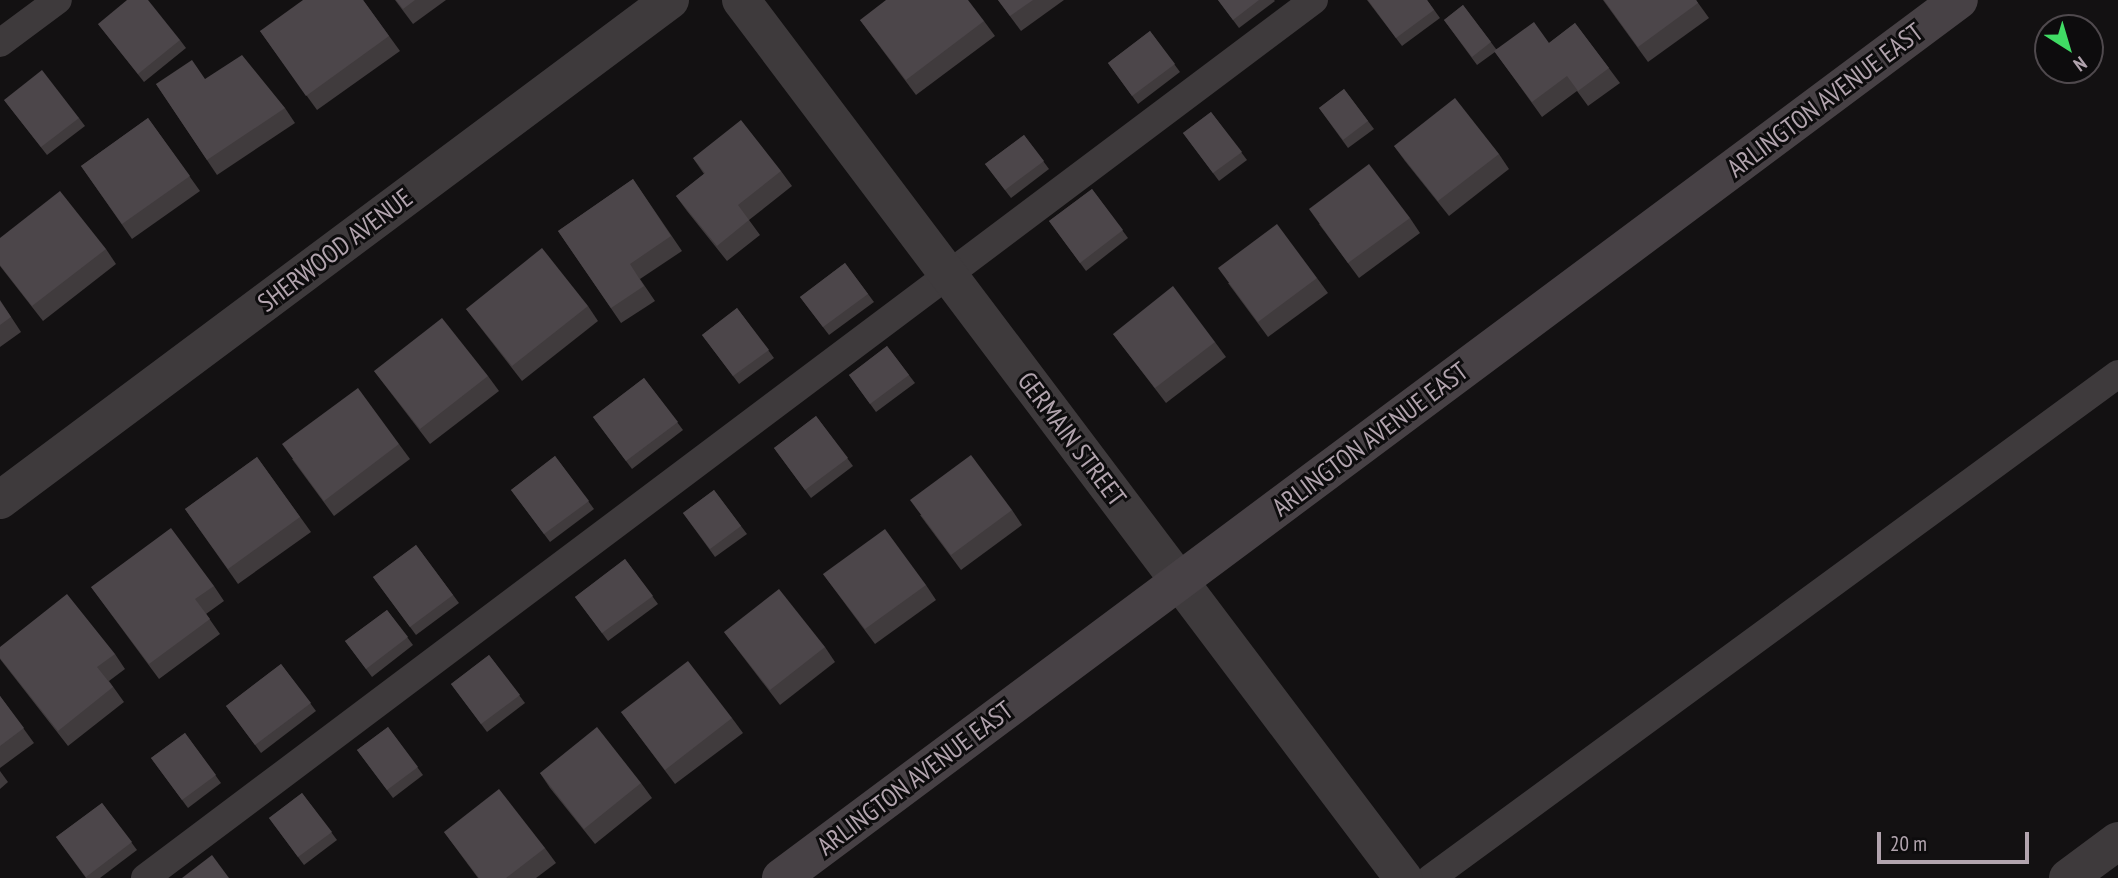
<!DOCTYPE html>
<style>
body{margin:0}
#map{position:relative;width:2118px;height:878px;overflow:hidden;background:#131112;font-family:"PT Sans Narrow",sans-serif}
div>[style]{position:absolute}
.lane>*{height:28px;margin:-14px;padding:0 14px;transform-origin:14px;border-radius:14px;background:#3e3a3c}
.street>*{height:38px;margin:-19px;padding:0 19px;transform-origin:19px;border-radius:19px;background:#3e3a3c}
.secondary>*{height:38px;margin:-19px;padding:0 19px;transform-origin:19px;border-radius:19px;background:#474145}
.wall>*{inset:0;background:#403b3d}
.building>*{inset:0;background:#4c464a}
span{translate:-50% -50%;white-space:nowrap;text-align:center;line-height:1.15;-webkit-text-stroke:6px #0d0c0d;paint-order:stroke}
.street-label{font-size:26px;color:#b2a4ae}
.north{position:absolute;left:2034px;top:14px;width:70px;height:70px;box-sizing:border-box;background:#0d0c0d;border:2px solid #4f494d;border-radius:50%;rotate:143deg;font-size:19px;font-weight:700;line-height:28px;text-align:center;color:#b2a4ae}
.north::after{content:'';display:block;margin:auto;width:24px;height:32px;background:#40db64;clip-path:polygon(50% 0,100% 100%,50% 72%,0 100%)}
.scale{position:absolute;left:1877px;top:832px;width:152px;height:32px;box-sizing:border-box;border:4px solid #b2a4ae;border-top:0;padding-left:9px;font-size:21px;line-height:24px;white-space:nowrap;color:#b2a4ae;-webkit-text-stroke:5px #0d0c0d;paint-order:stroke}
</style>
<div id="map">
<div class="lane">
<i style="left:0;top:43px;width:72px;rotate:-36.6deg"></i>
<i style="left:145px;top:878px;width:1462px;rotate:-36.91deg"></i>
<i style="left:1431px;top:878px;width:852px;rotate:-36.26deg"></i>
</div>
<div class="street">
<i style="left:741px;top:0;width:1100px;rotate:52.98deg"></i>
<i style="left:0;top:500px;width:836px;rotate:-36.73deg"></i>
<i style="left:2068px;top:878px;width:62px;rotate:-36.5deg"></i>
</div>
<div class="secondary">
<i style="left:781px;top:878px;width:1469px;rotate:-36.7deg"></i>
</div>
<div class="wall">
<i style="clip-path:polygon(363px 0,400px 51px,317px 110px,260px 31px)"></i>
<i style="clip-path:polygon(395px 0,446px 0,413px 24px)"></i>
<i style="clip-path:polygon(998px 0,1064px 0,1021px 31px)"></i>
<i style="clip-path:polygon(1218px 0,1274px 0,1275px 1px,1239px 28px)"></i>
<i style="clip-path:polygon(1367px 0,1427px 0,1440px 18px,1402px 46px)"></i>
<i style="clip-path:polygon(1603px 0,1696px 0,1709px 18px,1648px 62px)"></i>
<i style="clip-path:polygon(1463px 5px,1496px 49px,1549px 43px,1575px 23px,1620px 83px,1588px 106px,1577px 91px,1542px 117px,1495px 52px,1477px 65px,1444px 20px)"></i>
<i style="clip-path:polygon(860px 20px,984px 21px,995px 36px,916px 95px)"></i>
<i style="clip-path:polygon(98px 24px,180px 40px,186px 48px,144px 82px)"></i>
<i style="clip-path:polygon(1150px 31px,1180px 72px,1138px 104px,1108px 63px)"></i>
<i style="clip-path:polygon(205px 79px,285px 108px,295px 123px,217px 175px,156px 84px)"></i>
<i style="clip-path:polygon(1344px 89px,1374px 129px,1348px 148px,1319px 108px)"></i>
<i style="clip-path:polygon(4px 100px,79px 118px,85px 126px,47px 155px)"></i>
<i style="clip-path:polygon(1211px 112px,1247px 160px,1219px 181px,1183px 133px)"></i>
<i style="clip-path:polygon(148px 118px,200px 191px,132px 239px,81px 166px)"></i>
<i style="clip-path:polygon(1024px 135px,1049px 169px,1011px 198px,985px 164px)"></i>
<i style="clip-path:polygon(1394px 146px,1499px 154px,1509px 169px,1449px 216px,1405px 161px)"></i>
<i style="clip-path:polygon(693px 158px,781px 171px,792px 186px,749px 220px,760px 235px,727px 261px,687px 211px,676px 196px,704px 174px)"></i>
<i style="clip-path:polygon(633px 179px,682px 251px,640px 279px,655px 301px,621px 323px,558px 231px)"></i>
<i style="clip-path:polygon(1092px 189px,1128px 238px,1086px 271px,1049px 221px)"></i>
<i style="clip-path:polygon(1410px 218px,1420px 233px,1359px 278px,1319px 224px)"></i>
<i style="clip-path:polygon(0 238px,106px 249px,116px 264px,43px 321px,0 266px)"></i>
<i style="clip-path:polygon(845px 263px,874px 302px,829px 335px,800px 297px)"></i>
<i style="clip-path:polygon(1317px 278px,1328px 293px,1268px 337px,1228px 283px)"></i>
<i style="clip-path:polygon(0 300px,21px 332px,0 347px)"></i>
<i style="clip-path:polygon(588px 306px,598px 321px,522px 381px,466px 309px)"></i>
<i style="clip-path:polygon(737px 308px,774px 358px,739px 384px,702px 335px)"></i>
<i style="clip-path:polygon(1113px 334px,1215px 342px,1226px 357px,1166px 403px)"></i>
<i style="clip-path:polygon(887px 346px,915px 383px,876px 412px,849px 375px)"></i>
<i style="clip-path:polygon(374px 371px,488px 376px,499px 391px,430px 444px)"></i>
<i style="clip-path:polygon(644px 378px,683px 430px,632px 469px,593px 417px)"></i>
<i style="clip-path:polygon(816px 416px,853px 466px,811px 498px,774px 448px)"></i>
<i style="clip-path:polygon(399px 444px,410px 459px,334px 516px,292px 459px)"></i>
<i style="clip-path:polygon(555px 456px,594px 509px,550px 542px,511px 490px)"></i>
<i style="clip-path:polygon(257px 457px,311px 532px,238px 584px,185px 509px)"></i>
<i style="clip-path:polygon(714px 490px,747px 534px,715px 557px,683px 513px)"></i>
<i style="clip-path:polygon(1012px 510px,1022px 525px,961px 570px,920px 515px)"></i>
<i style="clip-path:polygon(416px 545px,459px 603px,416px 635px,373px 577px)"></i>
<i style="clip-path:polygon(625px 559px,658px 604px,608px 641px,575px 597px)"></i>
<i style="clip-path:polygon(823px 574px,926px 585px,936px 600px,875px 644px)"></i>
<i style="clip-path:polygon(214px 586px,224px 601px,206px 614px,220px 634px,159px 679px,91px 587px)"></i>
<i style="clip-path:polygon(387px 610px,413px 645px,372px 677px,345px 641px)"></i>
<i style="clip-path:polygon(724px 632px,825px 647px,835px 662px,780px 705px)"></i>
<i style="clip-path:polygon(0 647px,115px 654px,125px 669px,109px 681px,124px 702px,68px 746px,0 659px)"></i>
<i style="clip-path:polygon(489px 655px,525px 703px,487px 732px,451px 684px)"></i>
<i style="clip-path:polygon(281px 664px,316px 711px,261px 753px,226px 706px)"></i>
<i style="clip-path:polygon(0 696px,34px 743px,0 768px)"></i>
<i style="clip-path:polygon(621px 712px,732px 718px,743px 733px,675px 784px)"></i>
<i style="clip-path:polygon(388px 727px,423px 775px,393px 798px,357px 750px)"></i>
<i style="clip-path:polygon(185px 733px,221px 783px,188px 808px,151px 758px)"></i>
<i style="clip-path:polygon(0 771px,8px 782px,0 789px)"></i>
<i style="clip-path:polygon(540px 773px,641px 783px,652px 798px,595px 844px,550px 788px)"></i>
<i style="clip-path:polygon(302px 793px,337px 840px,304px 865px,269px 818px)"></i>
<i style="clip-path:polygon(102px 803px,137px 850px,100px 878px,86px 878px,56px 837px)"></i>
<i style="clip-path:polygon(444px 832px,545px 848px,556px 863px,536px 878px,478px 878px)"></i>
</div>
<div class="building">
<i style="clip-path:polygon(127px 0,148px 0,180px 40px,138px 74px,98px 24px)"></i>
<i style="clip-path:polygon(303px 0,363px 0,389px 36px,306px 96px,260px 31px)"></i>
<i style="clip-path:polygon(396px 0,415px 0,403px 9px)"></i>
<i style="clip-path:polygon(886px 0,968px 0,984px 21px,906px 80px,860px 20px)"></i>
<i style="clip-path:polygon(998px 0,1033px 0,1010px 16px)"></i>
<i style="clip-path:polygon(1218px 0,1259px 0,1233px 20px)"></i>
<i style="clip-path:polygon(1368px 0,1427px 0,1434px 10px,1396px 38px)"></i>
<i style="clip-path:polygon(1604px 0,1696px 0,1698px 3px,1638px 47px)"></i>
<i style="clip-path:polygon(1463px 5px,1491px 42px,1472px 57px,1444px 20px)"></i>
<i style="clip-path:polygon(1534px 22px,1549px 43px,1575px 23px,1609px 68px,1578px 91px,1567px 76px,1532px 102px,1494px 51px)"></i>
<i style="clip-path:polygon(1150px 31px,1175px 64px,1132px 96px,1108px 63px)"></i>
<i style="clip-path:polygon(242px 55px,285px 108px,207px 160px,156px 84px,192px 60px,205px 79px)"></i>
<i style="clip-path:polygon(42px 70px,79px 118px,41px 147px,4px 100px)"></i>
<i style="clip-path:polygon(1344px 89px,1368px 121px,1343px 140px,1319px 108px)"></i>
<i style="clip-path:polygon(1455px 98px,1499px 154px,1438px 201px,1394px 146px)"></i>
<i style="clip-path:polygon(1211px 112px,1242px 152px,1213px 173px,1183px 133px)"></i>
<i style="clip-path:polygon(148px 118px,190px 176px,122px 224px,81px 166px)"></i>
<i style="clip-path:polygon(741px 120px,781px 171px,738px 205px,749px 220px,717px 246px,676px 196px,705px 173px,693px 158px)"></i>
<i style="clip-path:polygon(1024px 135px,1044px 161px,1005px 190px,985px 164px)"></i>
<i style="clip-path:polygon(1369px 164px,1410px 218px,1348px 263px,1309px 209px)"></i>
<i style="clip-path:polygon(633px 179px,671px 236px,630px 264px,644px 286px,611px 308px,558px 231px)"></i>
<i style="clip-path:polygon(1092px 189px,1123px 230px,1080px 263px,1049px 221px)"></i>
<i style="clip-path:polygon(60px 191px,106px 249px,32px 306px,0 265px,0 238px)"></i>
<i style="clip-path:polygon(1277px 224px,1317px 278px,1258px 322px,1218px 268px)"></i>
<i style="clip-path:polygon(542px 248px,588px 306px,512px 366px,466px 309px)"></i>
<i style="clip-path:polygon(845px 263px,868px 294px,823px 327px,800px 297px)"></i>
<i style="clip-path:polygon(1173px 286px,1215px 342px,1155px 388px,1113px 334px)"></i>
<i style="clip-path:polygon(0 301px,11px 317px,0 325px)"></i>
<i style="clip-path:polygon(737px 308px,769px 350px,733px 376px,702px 335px)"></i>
<i style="clip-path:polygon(442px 318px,488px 376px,420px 429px,374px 371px)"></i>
<i style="clip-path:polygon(887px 346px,909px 375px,870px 404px,849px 375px)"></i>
<i style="clip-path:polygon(644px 378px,678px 422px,626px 461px,593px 417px)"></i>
<i style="clip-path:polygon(358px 388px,399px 444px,324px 501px,282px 444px)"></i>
<i style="clip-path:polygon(816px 416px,848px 458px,805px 490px,774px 448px)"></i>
<i style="clip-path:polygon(971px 455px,1012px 510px,951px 555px,910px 500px)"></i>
<i style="clip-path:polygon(555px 456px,589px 501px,544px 534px,511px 490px)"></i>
<i style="clip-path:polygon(257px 457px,300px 517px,228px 569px,185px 509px)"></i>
<i style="clip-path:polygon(714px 490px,741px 526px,710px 549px,683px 513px)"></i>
<i style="clip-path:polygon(171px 528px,214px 586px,195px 599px,210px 619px,149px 664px,91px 587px)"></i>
<i style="clip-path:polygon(885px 529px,926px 585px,865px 629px,823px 574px)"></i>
<i style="clip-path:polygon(416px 545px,453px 595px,410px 627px,373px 577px)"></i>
<i style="clip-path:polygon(625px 559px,653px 596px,602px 633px,575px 597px)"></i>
<i style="clip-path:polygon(779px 589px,825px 647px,770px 690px,724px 632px)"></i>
<i style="clip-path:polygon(67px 594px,115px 654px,97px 667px,113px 687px,58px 731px,0 658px,0 647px)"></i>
<i style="clip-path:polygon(387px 610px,408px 637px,366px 669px,345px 641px)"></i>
<i style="clip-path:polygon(489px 655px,520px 695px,481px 724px,451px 684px)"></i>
<i style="clip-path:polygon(688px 661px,732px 718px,665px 770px,621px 712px)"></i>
<i style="clip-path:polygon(281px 664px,311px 703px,255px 745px,226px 706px)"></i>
<i style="clip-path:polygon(0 696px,24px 728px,0 746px)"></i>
<i style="clip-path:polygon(388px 727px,418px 767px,387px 790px,357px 750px)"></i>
<i style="clip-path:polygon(597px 727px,641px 783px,584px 829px,540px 773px)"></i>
<i style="clip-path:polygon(185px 733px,216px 775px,182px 800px,151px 758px)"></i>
<i style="clip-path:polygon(499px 789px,545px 848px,506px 878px,479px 878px,444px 832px)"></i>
<i style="clip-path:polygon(302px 793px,332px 832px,298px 857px,269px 818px)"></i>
<i style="clip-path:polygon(102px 803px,132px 842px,86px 877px,56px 837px)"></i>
<i style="clip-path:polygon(212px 855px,229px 878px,182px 878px)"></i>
</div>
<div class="street-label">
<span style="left:1825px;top:100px;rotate:-37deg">ARLINGTON AVENUE EAST</span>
<span style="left:335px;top:250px;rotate:-37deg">SHERWOOD AVENUE</span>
<span style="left:1072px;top:439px;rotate:53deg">GERMAIN STREET</span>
<span style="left:1370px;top:439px;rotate:-37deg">ARLINGTON AVENUE EAST</span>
<span style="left:915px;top:778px;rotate:-37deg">ARLINGTON AVENUE EAST</span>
</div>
<div class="north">N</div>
<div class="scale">20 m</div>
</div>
